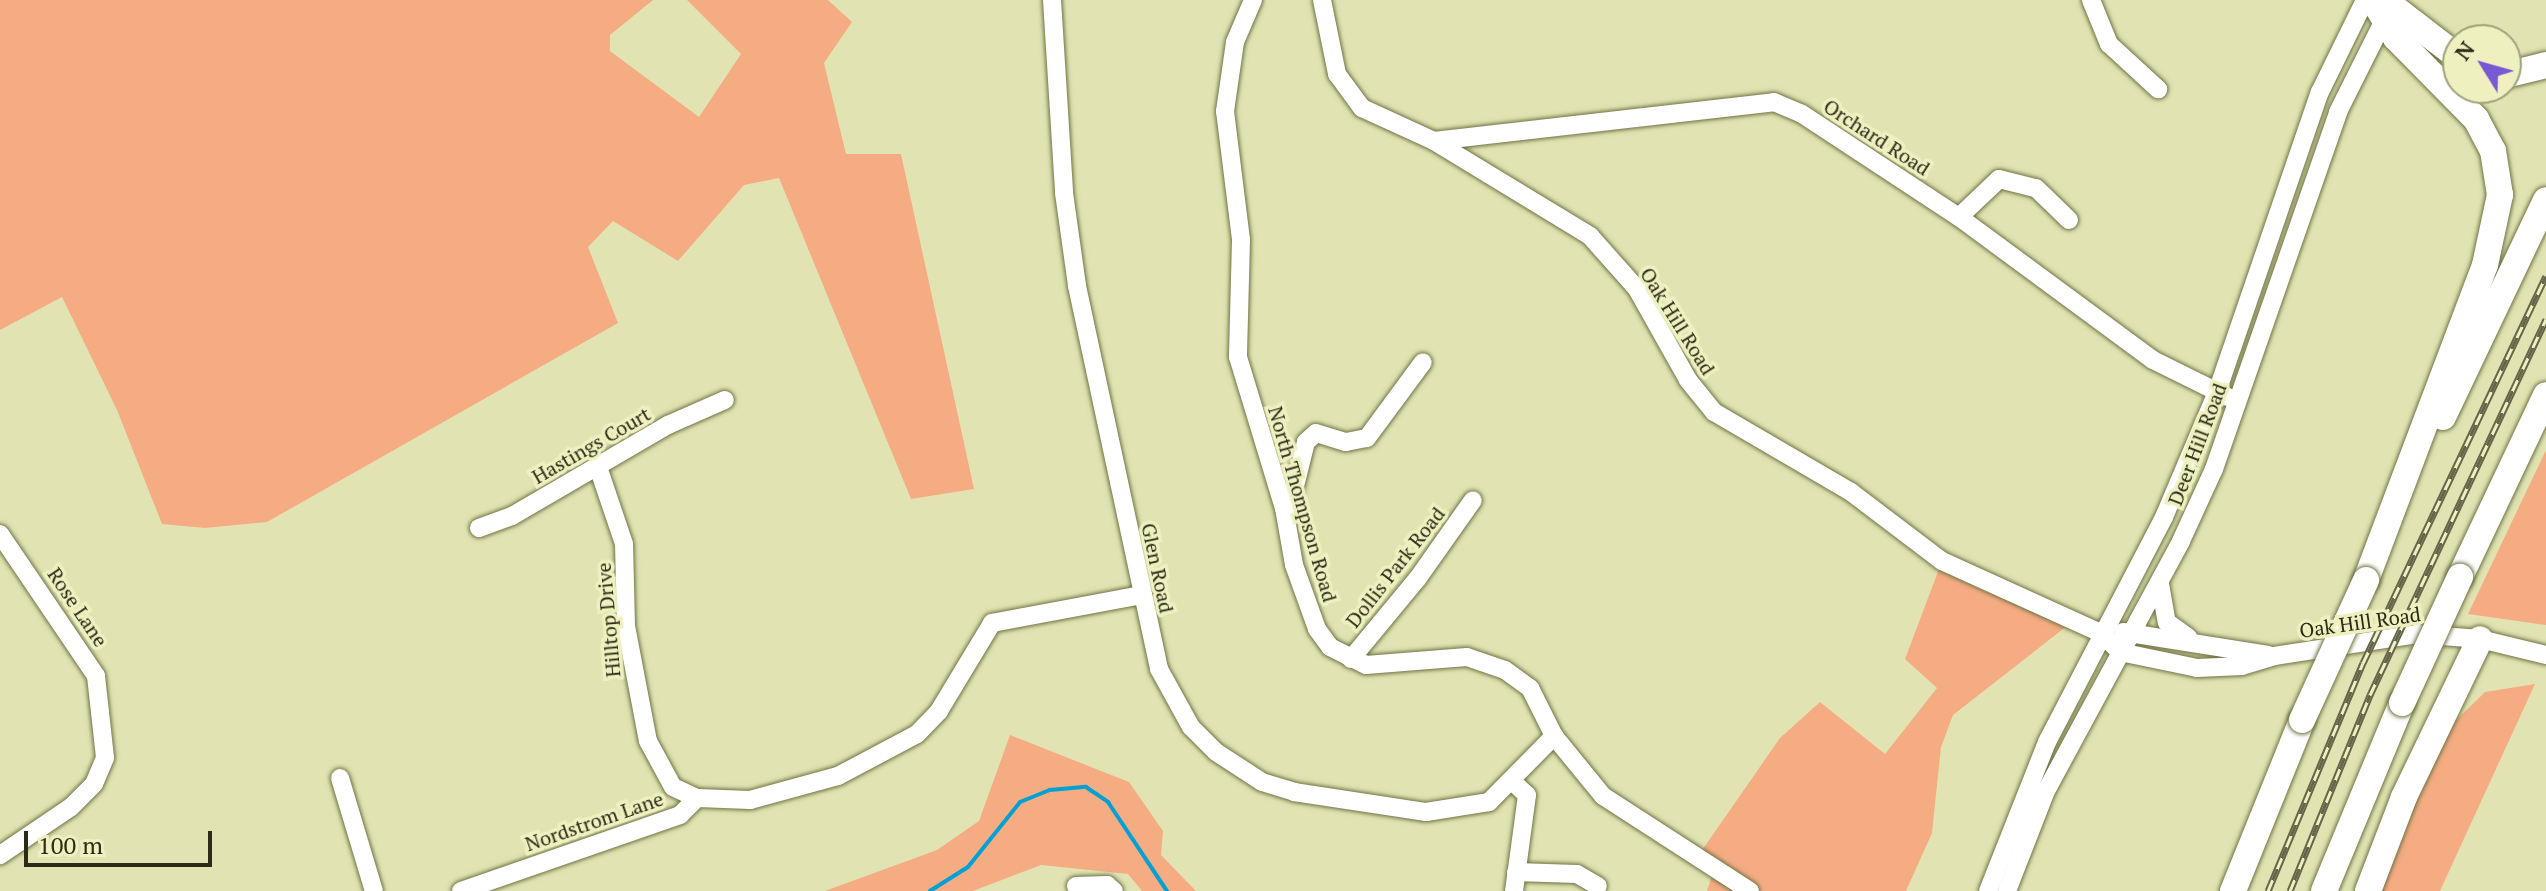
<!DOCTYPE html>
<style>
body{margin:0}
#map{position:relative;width:2546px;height:891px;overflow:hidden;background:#e1e4b2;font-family:"PT Serif",serif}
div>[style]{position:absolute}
.green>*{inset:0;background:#f6ac83}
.stream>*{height:4px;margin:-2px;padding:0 2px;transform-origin:2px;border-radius:2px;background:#00a1d5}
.roads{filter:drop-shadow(0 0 2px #717345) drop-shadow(0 0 2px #717345)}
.minor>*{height:18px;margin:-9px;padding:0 9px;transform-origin:9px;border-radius:9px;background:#fff}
.highway>*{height:26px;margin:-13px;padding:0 13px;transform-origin:13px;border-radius:13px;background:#fff}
.rail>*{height:7px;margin-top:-3.5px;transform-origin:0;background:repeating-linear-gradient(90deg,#eef1bf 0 12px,#656649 0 24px);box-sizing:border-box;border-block:2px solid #656649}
.bridges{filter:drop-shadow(0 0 2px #717345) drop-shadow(0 0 2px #717345)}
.highway-bridge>*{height:26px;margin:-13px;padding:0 13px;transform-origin:13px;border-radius:13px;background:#fff}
span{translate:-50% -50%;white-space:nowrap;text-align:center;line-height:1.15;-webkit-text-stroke:7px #eef1bf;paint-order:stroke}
.street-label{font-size:20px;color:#2b2b18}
.north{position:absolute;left:2442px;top:24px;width:80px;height:80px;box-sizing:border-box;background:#eef1bf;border:2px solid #a0a27c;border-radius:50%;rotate:307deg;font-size:22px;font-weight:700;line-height:32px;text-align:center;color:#2b2b18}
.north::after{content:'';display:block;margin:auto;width:28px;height:36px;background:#765ad4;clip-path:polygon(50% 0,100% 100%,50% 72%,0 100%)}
.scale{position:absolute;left:24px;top:831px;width:188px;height:36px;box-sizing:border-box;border:4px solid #2b2b18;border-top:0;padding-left:10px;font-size:24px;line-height:28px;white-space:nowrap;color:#2b2b18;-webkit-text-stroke:6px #eef1bf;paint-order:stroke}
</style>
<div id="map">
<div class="green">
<i style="clip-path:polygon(0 0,653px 0,610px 35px,610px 51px,699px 117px,741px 54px,687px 0,828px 0,852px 22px,824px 63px,846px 154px,901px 154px,974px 489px,911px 499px,779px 178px,744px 185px,678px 261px,613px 221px,588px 247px,618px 323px,267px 522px,205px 528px,162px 524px,117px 410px,62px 297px,0 330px)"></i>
<i style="clip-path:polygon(2546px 450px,2546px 625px,2468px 614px)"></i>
<i style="clip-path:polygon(1942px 561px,2072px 622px,1953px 715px,1941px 747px,1932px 833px,1906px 891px,1707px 891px,1715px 866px,1698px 856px,1780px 738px,1820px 702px,1885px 754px,1937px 688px,1905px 659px)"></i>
<i style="clip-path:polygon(2535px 684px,2440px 891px,2382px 891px,2409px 812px,2451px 725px,2485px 692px)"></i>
<i style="clip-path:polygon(1010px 735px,1129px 782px,1163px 831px,1161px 855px,1196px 891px,1142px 891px,1128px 874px,1041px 865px,973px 891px,825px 891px,937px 850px,979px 821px)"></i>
</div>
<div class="stream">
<i style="left:930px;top:891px;width:45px;rotate:-32.3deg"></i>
<i style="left:968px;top:867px;width:83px;rotate:-51.3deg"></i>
<i style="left:1020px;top:802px;width:32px;rotate:-22deg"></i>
<i style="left:1050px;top:790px;width:36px;rotate:-5deg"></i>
<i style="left:1086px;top:787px;width:27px;rotate:34deg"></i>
<i style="left:1108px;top:802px;width:107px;rotate:56.5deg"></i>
</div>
<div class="roads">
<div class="minor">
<i style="left:1052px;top:0;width:193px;rotate:86.4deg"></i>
<i style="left:1064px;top:193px;width:94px;rotate:82deg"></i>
<i style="left:1077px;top:286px;width:392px;rotate:77.9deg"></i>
<i style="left:1159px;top:669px;width:66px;rotate:61.1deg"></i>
<i style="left:1191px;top:727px;width:35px;rotate:45deg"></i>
<i style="left:1216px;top:752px;width:55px;rotate:33.1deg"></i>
<i style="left:1262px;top:782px;width:34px;rotate:17deg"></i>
<i style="left:1294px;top:792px;width:134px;rotate:8.6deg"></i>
<i style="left:1426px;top:812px;width:64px;rotate:-9deg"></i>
<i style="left:1489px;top:802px;width:93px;rotate:-45.4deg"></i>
<i style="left:1253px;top:0;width:46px;rotate:113.2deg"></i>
<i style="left:1235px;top:42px;width:70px;rotate:98.2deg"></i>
<i style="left:1225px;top:111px;width:130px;rotate:82.9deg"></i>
<i style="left:1241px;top:240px;width:117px;rotate:91.5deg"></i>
<i style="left:1238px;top:357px;width:158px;rotate:73.1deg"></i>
<i style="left:1284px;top:508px;width:58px;rotate:80deg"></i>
<i style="left:1294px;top:565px;width:68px;rotate:70.2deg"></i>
<i style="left:1317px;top:629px;width:22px;rotate:54deg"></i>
<i style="left:1330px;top:647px;width:40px;rotate:26.6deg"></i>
<i style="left:1366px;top:665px;width:101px;rotate:-4.5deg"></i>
<i style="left:1467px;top:657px;width:40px;rotate:18.9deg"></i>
<i style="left:1505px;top:670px;width:31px;rotate:36deg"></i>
<i style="left:1530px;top:688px;width:54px;rotate:63.4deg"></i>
<i style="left:1554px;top:736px;width:77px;rotate:50.8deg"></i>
<i style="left:1603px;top:796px;width:175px;rotate:32.9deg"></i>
<i style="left:1322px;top:0;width:76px;rotate:78.5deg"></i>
<i style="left:1337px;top:74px;width:42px;rotate:53.7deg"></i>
<i style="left:1362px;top:108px;width:79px;rotate:24.6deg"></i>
<i style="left:1434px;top:141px;width:183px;rotate:31.3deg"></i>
<i style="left:1590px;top:236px;width:71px;rotate:48.4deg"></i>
<i style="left:1637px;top:289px;width:104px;rotate:60.7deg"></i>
<i style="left:1688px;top:380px;width:41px;rotate:50.9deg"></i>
<i style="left:1714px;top:412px;width:159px;rotate:30.3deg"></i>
<i style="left:1851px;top:492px;width:114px;rotate:37.2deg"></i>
<i style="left:1942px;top:561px;width:177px;rotate:24.4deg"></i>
<i style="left:2103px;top:634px;width:25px;rotate:47deg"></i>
<i style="left:2120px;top:652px;width:79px;rotate:11.7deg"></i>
<i style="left:2197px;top:668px;width:45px;rotate:-2.5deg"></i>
<i style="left:2242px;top:666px;width:34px;rotate:-17deg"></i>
<i style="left:2274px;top:656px;width:145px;rotate:-8.7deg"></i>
<i style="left:2417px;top:634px;width:63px;rotate:4.5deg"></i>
<i style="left:2480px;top:639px;width:68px;rotate:13.6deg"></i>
<i style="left:2091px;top:0;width:48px;rotate:67.8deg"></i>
<i style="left:2109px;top:44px;width:67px;rotate:42.6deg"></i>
<i style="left:1434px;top:141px;width:342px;rotate:-6.5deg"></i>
<i style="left:1774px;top:102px;width:30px;rotate:23deg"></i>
<i style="left:1802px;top:114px;width:188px;rotate:33.3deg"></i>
<i style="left:1959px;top:217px;width:241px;rotate:36.4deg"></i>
<i style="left:2153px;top:360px;width:84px;rotate:26.3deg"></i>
<i style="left:1959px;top:217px;width:55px;rotate:-43.5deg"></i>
<i style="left:1999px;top:179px;width:38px;rotate:14deg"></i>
<i style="left:2036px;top:188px;width:46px;rotate:44.1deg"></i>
<i style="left:598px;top:467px;width:81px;rotate:71.3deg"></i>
<i style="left:624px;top:544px;width:82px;rotate:88.6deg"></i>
<i style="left:626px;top:626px;width:117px;rotate:79.2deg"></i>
<i style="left:648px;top:741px;width:52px;rotate:61.5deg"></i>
<i style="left:673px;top:787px;width:26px;rotate:25deg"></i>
<i style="left:697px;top:798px;width:53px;rotate:2.2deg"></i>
<i style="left:750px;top:800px;width:91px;rotate:-15.3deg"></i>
<i style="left:838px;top:776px;width:89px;rotate:-28deg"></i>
<i style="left:917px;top:734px;width:32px;rotate:-46deg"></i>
<i style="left:939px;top:711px;width:103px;rotate:-58.9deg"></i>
<i style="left:992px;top:623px;width:152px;rotate:-10.6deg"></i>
<i style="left:1284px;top:508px;width:9px;rotate:-41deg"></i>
<i style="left:1291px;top:502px;width:62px;rotate:-76deg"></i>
<i style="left:1306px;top:442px;width:13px;rotate:-42deg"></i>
<i style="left:1316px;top:433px;width:31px;rotate:17deg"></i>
<i style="left:1346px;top:442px;width:21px;rotate:-11deg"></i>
<i style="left:1367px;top:438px;width:94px;rotate:-53.6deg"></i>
<i style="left:479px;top:528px;width:35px;rotate:-20deg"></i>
<i style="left:512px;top:516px;width:181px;rotate:-30.3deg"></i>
<i style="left:668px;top:425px;width:62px;rotate:-23.7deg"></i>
<i style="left:0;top:534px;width:171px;rotate:55.9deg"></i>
<i style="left:96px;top:676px;width:82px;rotate:83.7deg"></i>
<i style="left:105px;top:758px;width:28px;rotate:113deg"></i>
<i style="left:94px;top:784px;width:33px;rotate:135deg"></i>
<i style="left:71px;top:807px;width:86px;rotate:145.9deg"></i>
<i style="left:2160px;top:584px;width:39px;rotate:80deg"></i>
<i style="left:2167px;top:622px;width:26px;rotate:36deg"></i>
<i style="left:2123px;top:632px;width:147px;rotate:9deg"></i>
<i style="left:1351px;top:659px;width:105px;rotate:-50.4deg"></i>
<i style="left:1418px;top:578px;width:95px;rotate:-54.8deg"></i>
<i style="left:340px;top:778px;width:118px;rotate:73.3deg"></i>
<i style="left:1513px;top:782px;width:19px;rotate:43deg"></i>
<i style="left:1527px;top:795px;width:97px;rotate:97.7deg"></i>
<i style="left:1516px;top:872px;width:61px;rotate:1.9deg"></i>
<i style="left:1577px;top:874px;width:24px;rotate:30deg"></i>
<i style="left:1076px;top:886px;width:31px;rotate:-2deg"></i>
<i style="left:1107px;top:885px;width:9px;rotate:41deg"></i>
<i style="left:461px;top:891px;width:232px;rotate:-19.1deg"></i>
<i style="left:680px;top:815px;width:24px;rotate:-45deg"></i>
<i style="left:1988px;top:891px;width:160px;rotate:-68.4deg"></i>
<i style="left:2047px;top:742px;width:254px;rotate:-62.5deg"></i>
<i style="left:2164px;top:517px;width:136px;rotate:-67deg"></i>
<i style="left:2217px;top:392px;width:317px;rotate:-71.1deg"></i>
<i style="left:2320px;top:92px;width:102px;rotate:-63.9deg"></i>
<i style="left:2007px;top:891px;width:107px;rotate:-68.7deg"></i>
<i style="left:2046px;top:791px;width:284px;rotate:-61.6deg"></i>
<i style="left:2181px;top:541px;width:79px;rotate:-65.4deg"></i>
<i style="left:2214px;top:469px;width:378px;rotate:-70.8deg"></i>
<i style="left:2338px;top:112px;width:112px;rotate:-63.4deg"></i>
</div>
<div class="highway">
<i style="left:2384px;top:0;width:93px;rotate:37.6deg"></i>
<i style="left:2506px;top:75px;width:41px;rotate:-14deg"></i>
<i style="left:2443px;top:417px;width:240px;rotate:-64.6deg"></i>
<i style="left:2460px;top:577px;width:201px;rotate:-64.7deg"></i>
<i style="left:2366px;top:580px;width:337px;rotate:-69.3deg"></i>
<i style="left:2485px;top:265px;width:72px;rotate:-77.9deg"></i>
<i style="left:2500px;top:195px;width:45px;rotate:-99deg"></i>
<i style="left:2493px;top:151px;width:36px;rotate:-118deg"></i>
<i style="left:2476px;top:119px;width:114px;rotate:-134.6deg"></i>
<i style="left:2396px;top:38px;width:44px;rotate:-121.2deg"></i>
<i style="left:2233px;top:891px;width:184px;rotate:-68deg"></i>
<i style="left:2324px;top:891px;width:204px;rotate:-67.5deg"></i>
<i style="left:2368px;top:891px;width:101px;rotate:-69deg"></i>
<i style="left:2404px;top:797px;width:175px;rotate:-64.3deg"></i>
</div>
</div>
<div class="rail">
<i style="left:2268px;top:891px;width:247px;rotate:-67.4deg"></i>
<i style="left:2363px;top:663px;width:428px;rotate:-64.7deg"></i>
<i style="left:2290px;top:891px;width:212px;rotate:-67.8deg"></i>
<i style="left:2370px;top:695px;width:415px;rotate:-64.9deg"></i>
</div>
<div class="bridges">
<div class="highway-bridge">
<i style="left:2402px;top:703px;width:139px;rotate:-65.3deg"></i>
<i style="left:2302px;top:720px;width:154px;rotate:-65.4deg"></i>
</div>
</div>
<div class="street-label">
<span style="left:1877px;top:137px;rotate:33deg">Orchard Road</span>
<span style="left:1678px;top:321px;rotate:58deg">Oak Hill Road</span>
<span style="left:2197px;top:444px;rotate:-69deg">Deer Hill Road</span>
<span style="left:591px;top:445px;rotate:-30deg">Hastings Court</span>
<span style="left:1303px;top:504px;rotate:74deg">North Thompson Road</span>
<span style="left:1395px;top:567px;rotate:-52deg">Dollis Park Road</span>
<span style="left:1158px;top:568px;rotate:78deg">Glen Road</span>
<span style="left:78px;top:607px;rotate:56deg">Rose Lane</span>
<span style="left:608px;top:620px;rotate:-95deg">Hilltop Drive</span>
<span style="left:2360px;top:622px;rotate:-8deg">Oak Hill Road</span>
<span style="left:594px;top:821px;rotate:-19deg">Nordstrom Lane</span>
</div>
<div class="north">N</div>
<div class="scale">100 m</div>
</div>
